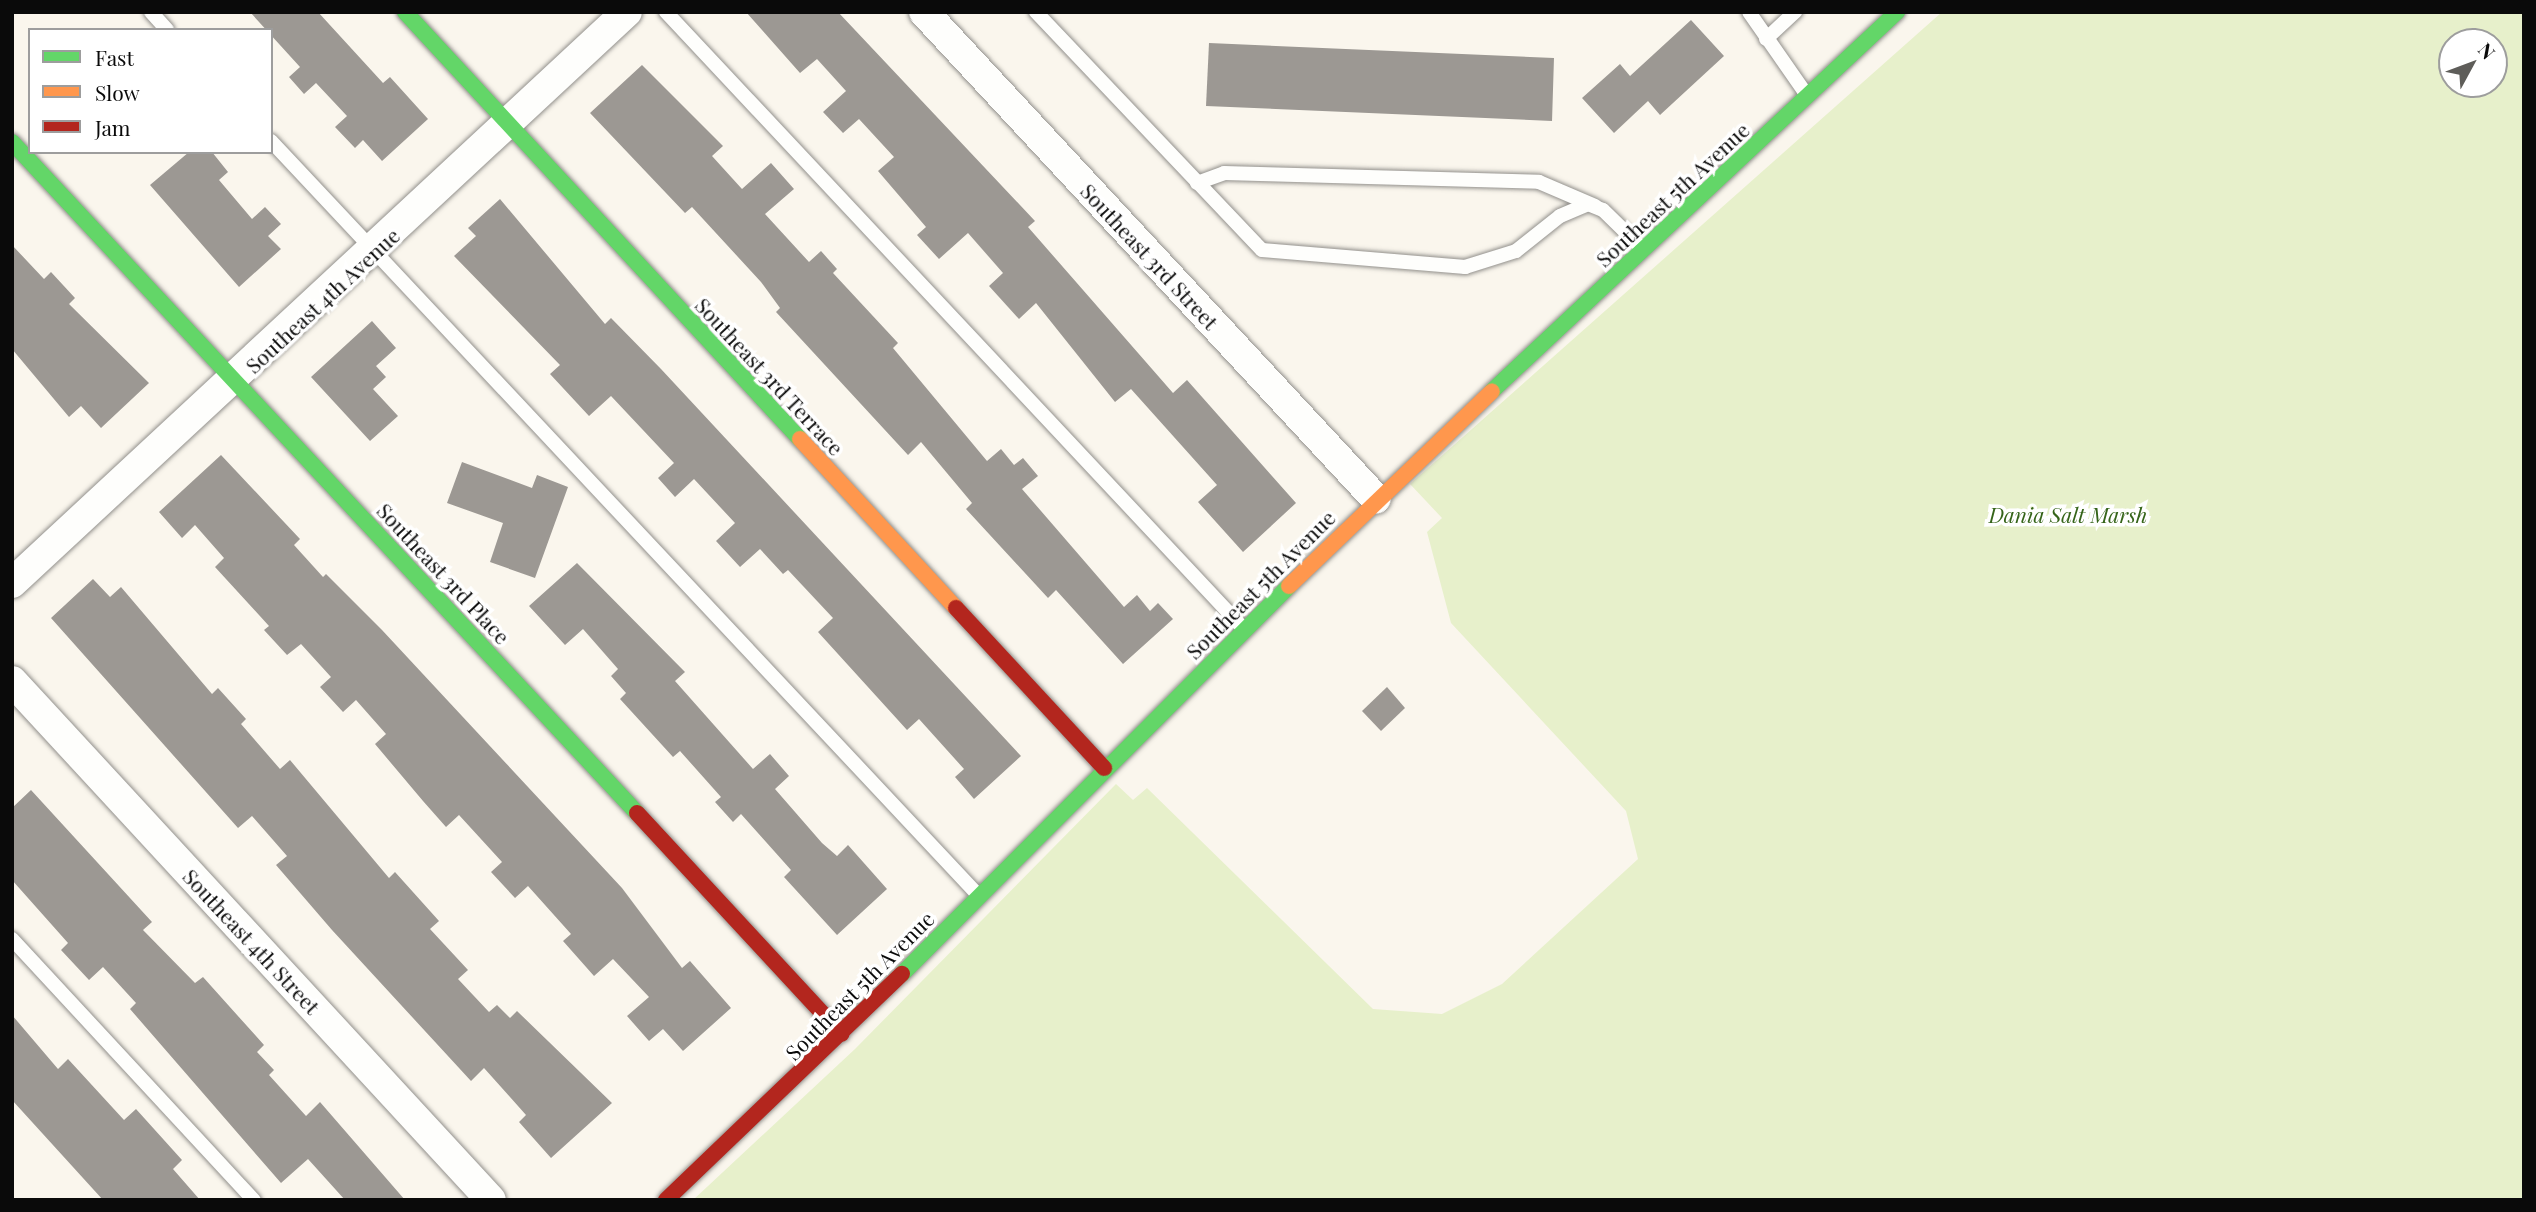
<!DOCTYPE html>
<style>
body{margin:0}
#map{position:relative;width:2536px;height:1212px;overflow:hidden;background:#faf6ed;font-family:"Playfair Display",serif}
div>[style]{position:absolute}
.green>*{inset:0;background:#e7f0cb}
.building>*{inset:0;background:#9c9893}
.roads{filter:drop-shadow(0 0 2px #92908c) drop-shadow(0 0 2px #92908c)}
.lane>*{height:14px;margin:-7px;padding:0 7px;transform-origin:7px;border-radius:7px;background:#fefefc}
.street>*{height:30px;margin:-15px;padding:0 15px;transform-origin:15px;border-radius:15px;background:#fefefc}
.fast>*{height:16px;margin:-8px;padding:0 8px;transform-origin:8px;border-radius:8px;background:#63d668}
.slow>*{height:16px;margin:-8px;padding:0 8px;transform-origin:8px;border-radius:8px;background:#ff974d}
.jam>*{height:16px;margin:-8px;padding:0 8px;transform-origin:8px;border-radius:8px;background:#b3261e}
span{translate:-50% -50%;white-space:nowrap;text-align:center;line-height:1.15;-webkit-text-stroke:7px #fff;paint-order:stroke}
.street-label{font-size:21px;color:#0a0a0a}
.park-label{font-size:21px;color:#356419;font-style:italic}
.frame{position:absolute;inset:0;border:14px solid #0a0a0a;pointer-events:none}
.legend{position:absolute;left:28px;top:28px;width:245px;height:126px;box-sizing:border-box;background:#fff;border:2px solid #9d9d9d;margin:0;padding:9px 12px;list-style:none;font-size:21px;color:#0a0a0a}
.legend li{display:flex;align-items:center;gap:14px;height:35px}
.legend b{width:35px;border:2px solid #9d9d9d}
.north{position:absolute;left:2438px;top:28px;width:70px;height:70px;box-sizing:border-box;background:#fff;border:2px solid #9d9d9d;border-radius:50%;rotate:49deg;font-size:19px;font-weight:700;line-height:28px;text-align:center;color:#0a0a0a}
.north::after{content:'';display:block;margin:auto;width:24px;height:32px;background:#5e5d59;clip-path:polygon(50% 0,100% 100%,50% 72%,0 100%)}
</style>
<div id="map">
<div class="green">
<i style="clip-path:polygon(evenodd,1942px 12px,2524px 12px,2524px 1200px,693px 1200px,855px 1049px,1116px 784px,1133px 800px,1147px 788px,1373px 1009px,1442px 1014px,1502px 984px,1638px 859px,1626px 811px,1451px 623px,1427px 532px,1442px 518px,1410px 484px,1942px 12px,2452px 42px,2494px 42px,2494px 84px,2452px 84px,2452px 42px)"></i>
</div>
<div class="building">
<i style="clip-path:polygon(250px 12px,318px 12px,383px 83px,390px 77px,428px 119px,382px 161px,363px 140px,355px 148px,335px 127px,347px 116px,316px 83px,304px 94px,289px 77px,300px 67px)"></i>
<i style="clip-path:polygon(746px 12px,838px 12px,1035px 221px,1028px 227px,1173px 393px,1187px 380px,1296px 503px,1243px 552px,1198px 502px,1217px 485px,1131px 389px,1115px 402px,1036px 303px,1019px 319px,989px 286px,1003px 273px,968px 233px,939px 259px,917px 235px,926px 227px,878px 171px,894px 157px,859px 119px,843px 133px,823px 112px,846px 91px,817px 59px,800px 73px)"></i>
<i style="clip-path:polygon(1691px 20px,1724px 56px,1660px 115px,1648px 101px,1614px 133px,1582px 98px,1620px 64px,1630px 76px)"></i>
<i style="clip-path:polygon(1209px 43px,1554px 58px,1552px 121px,1206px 106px)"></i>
<i style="clip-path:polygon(642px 65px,723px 146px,712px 156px,742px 189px,771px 163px,794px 189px,765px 214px,809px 262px,821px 251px,837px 269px,833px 273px,898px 343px,893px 348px,987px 461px,1001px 449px,1014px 465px,1023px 458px,1038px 476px,1022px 489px,1124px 607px,1137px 595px,1150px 611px,1158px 603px,1173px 619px,1123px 664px,1056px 590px,1048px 598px,966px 509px,972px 503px,921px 442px,908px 455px,776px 312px,780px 308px,761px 282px,692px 207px,685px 213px,590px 113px)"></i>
<i style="clip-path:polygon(189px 152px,212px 152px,228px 172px,219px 180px,252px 219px,265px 207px,281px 224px,268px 236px,281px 249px,239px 287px,150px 185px)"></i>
<i style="clip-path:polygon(500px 199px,605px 324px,611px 318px,661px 369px,1021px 756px,974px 799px,955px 777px,964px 769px,919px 719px,907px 730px,818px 632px,833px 618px,788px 570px,783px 574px,760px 549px,740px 567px,716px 541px,735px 523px,694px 479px,675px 497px,658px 478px,674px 463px,611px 396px,589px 416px,550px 374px,560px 365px,454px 256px,476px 236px,468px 228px)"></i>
<i style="clip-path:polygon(12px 245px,44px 279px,51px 272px,75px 298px,69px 304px,149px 383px,101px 428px,81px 406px,69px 417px,12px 349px)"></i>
<i style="clip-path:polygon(372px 321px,396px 348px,376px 366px,386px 377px,373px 389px,398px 416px,370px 441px,311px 377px)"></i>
<i style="clip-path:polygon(221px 455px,300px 539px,294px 545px,323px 577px,326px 574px,382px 630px,622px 888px,682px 968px,690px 961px,731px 1008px,683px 1051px,663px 1029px,649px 1041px,627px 1016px,649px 997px,613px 959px,594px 976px,563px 941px,571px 934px,528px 886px,515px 898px,491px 872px,502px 862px,459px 815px,446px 827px,423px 801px,375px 744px,386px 734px,356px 700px,343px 712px,320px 687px,331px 677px,301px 644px,287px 655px,264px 630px,269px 626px,215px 567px,224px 558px,195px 525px,182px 538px,159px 512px)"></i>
<i style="clip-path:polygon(462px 462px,532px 488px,537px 475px,568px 487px,535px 578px,490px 562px,503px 523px,447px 503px)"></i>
<i style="clip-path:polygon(577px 563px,685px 672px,675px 681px,753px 769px,770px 754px,789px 776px,775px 789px,822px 843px,837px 856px,848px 845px,887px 889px,837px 935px,784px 877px,791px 870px,741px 814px,733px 822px,715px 802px,721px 797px,680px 751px,673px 757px,620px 699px,626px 693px,611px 676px,618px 669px,583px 629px,565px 645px,529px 606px)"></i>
<i style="clip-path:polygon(93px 579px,110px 597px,121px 587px,212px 694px,218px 688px,246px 719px,241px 724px,280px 769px,290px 760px,389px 878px,395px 872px,439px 921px,430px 929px,468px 970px,458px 979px,489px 1012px,497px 1005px,510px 1018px,517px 1011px,612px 1103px,551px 1158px,519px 1122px,526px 1115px,484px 1068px,471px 1081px,332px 930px,276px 865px,287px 856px,252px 816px,238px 828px,51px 618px)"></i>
<i style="clip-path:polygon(1387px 687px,1405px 708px,1381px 731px,1362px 711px)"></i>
<i style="clip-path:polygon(31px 790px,152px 922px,143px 930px,195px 983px,203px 977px,264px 1045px,257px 1052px,274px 1070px,269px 1075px,306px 1116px,320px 1102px,405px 1200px,345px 1200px,308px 1159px,281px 1183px,130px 1009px,136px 1003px,103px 967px,89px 980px,61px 950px,68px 943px,12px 880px,12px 808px)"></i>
<i style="clip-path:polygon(12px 1015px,58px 1069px,68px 1059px,124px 1120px,136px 1109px,182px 1160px,173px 1169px,200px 1200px,103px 1200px,12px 1100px)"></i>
</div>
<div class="roads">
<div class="lane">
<i style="left:151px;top:12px;width:24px;rotate:48deg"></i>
<i style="left:666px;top:12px;width:845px;rotate:46.87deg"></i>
<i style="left:1036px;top:12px;width:328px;rotate:46.5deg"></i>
<i style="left:1262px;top:250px;width:204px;rotate:4.8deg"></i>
<i style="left:1465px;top:267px;width:53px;rotate:-17.4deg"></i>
<i style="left:1516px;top:251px;width:56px;rotate:-38.5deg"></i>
<i style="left:1560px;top:216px;width:30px;rotate:-23deg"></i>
<i style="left:1588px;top:204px;width:16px;rotate:22deg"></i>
<i style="left:1603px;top:210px;width:54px;rotate:44.3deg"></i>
<i style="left:1749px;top:12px;width:100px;rotate:55.2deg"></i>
<i style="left:1766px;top:39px;width:40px;rotate:-43deg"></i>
<i style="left:271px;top:141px;width:1034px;rotate:46.84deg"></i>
<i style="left:1197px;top:183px;width:29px;rotate:-20deg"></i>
<i style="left:1224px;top:173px;width:315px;rotate:1.6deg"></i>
<i style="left:1539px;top:182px;width:61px;rotate:23.2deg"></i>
<i style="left:12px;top:939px;width:356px;rotate:47.2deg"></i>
</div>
<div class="street">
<i style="left:924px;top:12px;width:664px;rotate:47.13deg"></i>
<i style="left:12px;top:583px;width:839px;rotate:-42.88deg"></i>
<i style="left:12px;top:681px;width:706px;rotate:47.3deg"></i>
</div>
<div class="fast">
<i style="left:405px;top:12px;width:582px;rotate:47.23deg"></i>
<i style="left:12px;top:142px;width:917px;rotate:47.03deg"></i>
<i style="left:1492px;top:391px;width:555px;rotate:-43.1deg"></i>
<i style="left:902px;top:974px;width:548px;rotate:-45.07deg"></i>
</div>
<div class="slow">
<i style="left:800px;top:439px;width:230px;rotate:47.3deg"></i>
<i style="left:1289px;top:586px;width:281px;rotate:-43.8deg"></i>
</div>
<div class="jam">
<i style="left:956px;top:608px;width:218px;rotate:47.2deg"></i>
<i style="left:637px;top:813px;width:301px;rotate:47.2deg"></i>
<i style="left:666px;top:1200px;width:327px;rotate:-43.8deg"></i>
</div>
</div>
<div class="street-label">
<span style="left:1672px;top:194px;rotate:-43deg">Southeast 5th Avenue</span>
<span style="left:1150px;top:256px;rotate:47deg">Southeast 3rd Street</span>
<span style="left:322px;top:300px;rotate:-43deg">Southeast 4th Avenue</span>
<span style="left:770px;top:376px;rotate:47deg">Southeast 3rd Terrace</span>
<span style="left:444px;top:573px;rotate:47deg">Southeast 3rd Place</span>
<span style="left:1260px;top:584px;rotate:-45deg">Southeast 5th Avenue</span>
<span style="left:252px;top:941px;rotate:47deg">Southeast 4th Street</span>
<span style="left:859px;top:985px;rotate:-45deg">Southeast 5th Avenue</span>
</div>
<div class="park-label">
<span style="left:2068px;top:514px">Dania Salt Marsh</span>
</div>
<div class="frame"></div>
<ul class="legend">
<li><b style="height:9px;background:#63d668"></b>Fast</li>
<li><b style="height:9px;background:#ff974d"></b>Slow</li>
<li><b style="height:9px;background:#b3261e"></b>Jam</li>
</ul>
<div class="north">N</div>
</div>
